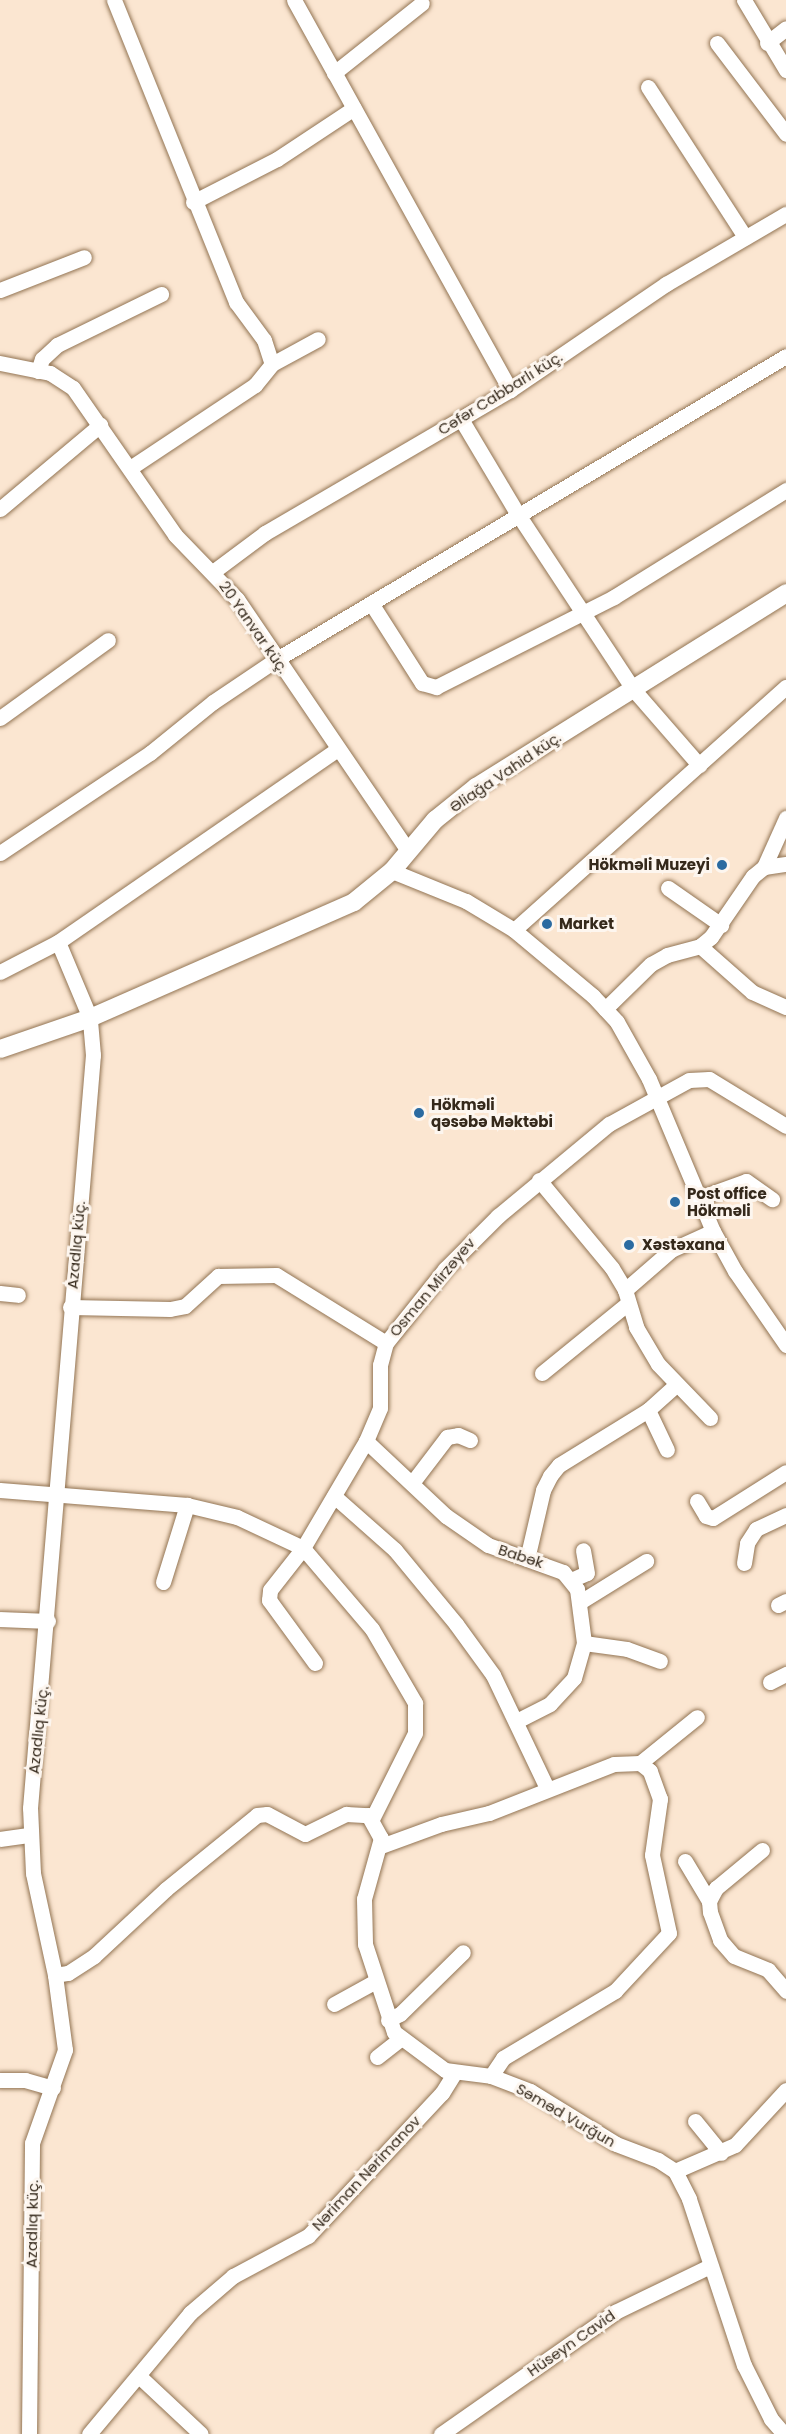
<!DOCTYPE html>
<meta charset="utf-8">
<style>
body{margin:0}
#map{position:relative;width:786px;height:2434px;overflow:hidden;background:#fbe6d1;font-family:Poppins,sans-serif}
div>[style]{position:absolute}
.roads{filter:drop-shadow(0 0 2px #927453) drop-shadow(0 0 2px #927453)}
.minor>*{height:15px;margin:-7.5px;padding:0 7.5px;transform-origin:7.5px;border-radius:7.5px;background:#fff}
.tertiary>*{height:18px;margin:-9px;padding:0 9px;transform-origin:9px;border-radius:9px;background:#fff}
.dots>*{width:16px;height:16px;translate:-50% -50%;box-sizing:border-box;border:3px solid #fdf6ef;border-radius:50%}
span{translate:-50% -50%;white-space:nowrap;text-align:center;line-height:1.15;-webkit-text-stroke:6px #fdf6ef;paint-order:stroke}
.street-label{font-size:15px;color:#35291b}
.poi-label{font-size:15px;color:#35291b;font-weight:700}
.right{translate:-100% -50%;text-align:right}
.left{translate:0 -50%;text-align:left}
</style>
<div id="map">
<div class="roads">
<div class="minor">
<i style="left:114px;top:0;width:326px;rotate:68deg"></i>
<i style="left:236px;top:302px;width:47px;rotate:53.6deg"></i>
<i style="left:264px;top:340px;width:25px;rotate:72deg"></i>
<i style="left:272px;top:364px;width:27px;rotate:129deg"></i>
<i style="left:255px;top:385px;width:150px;rotate:146.4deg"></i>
<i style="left:294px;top:0;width:446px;rotate:61deg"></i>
<i style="left:744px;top:0;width:82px;rotate:59deg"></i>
<i style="left:717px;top:43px;width:114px;rotate:52.8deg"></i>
<i style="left:767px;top:43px;width:24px;rotate:-38deg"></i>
<i style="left:334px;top:73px;width:112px;rotate:-38.5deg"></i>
<i style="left:648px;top:87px;width:179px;rotate:57.1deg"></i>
<i style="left:193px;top:202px;width:94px;rotate:-27.1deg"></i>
<i style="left:277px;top:159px;width:92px;rotate:-33.5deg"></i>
<i style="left:0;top:290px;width:90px;rotate:-21.4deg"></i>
<i style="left:0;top:363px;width:51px;rotate:11.3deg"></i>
<i style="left:50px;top:373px;width:27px;rotate:33deg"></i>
<i style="left:73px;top:388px;width:179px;rotate:55.2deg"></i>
<i style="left:175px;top:535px;width:89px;rotate:45.9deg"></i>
<i style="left:237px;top:599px;width:305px;rotate:55.8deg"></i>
<i style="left:272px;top:364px;width:52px;rotate:-28.5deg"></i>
<i style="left:38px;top:371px;width:13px;rotate:-72deg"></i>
<i style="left:42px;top:359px;width:21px;rotate:-43deg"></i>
<i style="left:57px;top:345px;width:116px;rotate:-26.1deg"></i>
<i style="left:461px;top:419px;width:109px;rotate:59.2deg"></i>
<i style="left:517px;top:513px;width:211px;rotate:56.6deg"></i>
<i style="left:633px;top:689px;width:101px;rotate:49deg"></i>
<i style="left:0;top:509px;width:131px;rotate:-40deg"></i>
<i style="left:214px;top:571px;width:64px;rotate:-36.7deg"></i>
<i style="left:265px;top:533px;width:284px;rotate:-30.3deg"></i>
<i style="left:510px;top:390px;width:189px;rotate:-34.2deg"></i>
<i style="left:666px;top:284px;width:139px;rotate:-30.3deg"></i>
<i style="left:371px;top:603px;width:95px;rotate:57.5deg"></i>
<i style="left:422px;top:683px;width:15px;rotate:16deg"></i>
<i style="left:436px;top:687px;width:199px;rotate:-26.8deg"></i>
<i style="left:614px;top:597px;width:203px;rotate:-31.9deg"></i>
<i style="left:0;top:718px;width:133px;rotate:-35.8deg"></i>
<i style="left:0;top:853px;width:180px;rotate:-33.7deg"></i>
<i style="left:150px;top:753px;width:81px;rotate:-39deg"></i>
<i style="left:213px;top:702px;width:77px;rotate:-33.9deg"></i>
<i style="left:277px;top:659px;width:592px;rotate:-30.76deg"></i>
<i style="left:764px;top:867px;width:54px;rotate:-65.8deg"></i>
<i style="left:392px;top:871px;width:80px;rotate:22.1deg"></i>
<i style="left:466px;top:901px;width:56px;rotate:31.1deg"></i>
<i style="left:514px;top:930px;width:103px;rotate:39.9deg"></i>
<i style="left:593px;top:996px;width:35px;rotate:47deg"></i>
<i style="left:617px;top:1022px;width:65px;rotate:60.7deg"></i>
<i style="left:649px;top:1079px;width:165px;rotate:67.2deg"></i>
<i style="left:713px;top:1231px;width:46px;rotate:61.2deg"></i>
<i style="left:735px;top:1271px;width:90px;rotate:55.4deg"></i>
<i style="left:668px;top:888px;width:65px;rotate:34.9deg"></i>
<i style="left:514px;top:930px;width:365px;rotate:-41.8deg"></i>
<i style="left:700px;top:946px;width:69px;rotate:41.5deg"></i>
<i style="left:752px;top:992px;width:37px;rotate:24deg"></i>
<i style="left:0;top:972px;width:65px;rotate:-27.3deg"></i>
<i style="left:58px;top:942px;width:340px;rotate:-34.6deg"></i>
<i style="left:605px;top:1009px;width:64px;rotate:-44.4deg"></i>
<i style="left:651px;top:964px;width:18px;rotate:-29deg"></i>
<i style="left:667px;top:955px;width:34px;rotate:-15deg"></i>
<i style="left:700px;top:946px;width:14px;rotate:-39deg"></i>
<i style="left:711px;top:937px;width:74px;rotate:-55.5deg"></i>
<i style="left:753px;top:876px;width:14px;rotate:-39deg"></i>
<i style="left:764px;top:867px;width:22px;rotate:-8deg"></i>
<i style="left:539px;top:1180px;width:114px;rotate:50.3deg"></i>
<i style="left:612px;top:1268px;width:26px;rotate:59deg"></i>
<i style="left:625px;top:1290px;width:39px;rotate:73deg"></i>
<i style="left:636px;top:1327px;width:43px;rotate:59.3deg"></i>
<i style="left:658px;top:1364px;width:75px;rotate:46.1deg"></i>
<i style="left:699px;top:1198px;width:50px;rotate:-19.9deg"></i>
<i style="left:746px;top:1181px;width:32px;rotate:35deg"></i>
<i style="left:625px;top:1290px;width:61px;rotate:-41deg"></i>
<i style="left:671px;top:1250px;width:46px;rotate:-24.3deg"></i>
<i style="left:0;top:1293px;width:18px;rotate:6deg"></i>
<i style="left:70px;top:1307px;width:100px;rotate:1.1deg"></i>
<i style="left:170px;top:1309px;width:15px;rotate:-11deg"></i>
<i style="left:185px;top:1306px;width:45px;rotate:-42.3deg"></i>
<i style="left:218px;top:1276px;width:58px;rotate:-1deg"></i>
<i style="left:276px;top:1275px;width:129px;rotate:31.7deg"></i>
<i style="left:542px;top:1373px;width:111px;rotate:-39.1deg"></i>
<i style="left:648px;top:1410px;width:44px;rotate:64.6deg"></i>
<i style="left:366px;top:1441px;width:110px;rotate:43.2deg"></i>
<i style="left:446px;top:1516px;width:51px;rotate:34.6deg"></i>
<i style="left:488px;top:1545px;width:80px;rotate:19.8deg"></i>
<i style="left:563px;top:1572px;width:22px;rotate:51deg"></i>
<i style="left:577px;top:1589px;width:54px;rotate:82.6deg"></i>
<i style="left:584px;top:1643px;width:36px;rotate:106deg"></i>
<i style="left:574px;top:1678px;width:35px;rotate:133deg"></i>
<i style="left:550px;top:1704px;width:37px;rotate:153deg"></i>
<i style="left:412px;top:1483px;width:58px;rotate:-52.7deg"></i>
<i style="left:447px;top:1437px;width:11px;rotate:-10deg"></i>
<i style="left:458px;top:1435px;width:13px;rotate:23deg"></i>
<i style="left:0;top:1490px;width:188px;rotate:4.6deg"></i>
<i style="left:187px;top:1505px;width:51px;rotate:13.5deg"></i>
<i style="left:237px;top:1517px;width:73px;rotate:25.2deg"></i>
<i style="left:303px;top:1548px;width:106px;rotate:49.6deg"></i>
<i style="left:372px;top:1629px;width:86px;rotate:59.8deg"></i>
<i style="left:415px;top:1703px;width:30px;rotate:90deg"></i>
<i style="left:415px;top:1733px;width:96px;rotate:116.6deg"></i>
<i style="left:334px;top:1496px;width:81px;rotate:41.5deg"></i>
<i style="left:395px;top:1550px;width:96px;rotate:50.5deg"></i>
<i style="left:456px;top:1624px;width:63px;rotate:54deg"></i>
<i style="left:493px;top:1675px;width:125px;rotate:64.5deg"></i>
<i style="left:697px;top:1501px;width:17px;rotate:59deg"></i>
<i style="left:706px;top:1516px;width:7px;rotate:16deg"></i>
<i style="left:713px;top:1518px;width:86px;rotate:-32.2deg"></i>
<i style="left:527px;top:1559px;width:71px;rotate:-76.9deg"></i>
<i style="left:543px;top:1490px;width:16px;rotate:-63deg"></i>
<i style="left:550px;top:1476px;width:14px;rotate:-51deg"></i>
<i style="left:559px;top:1465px;width:105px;rotate:-31.7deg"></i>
<i style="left:648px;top:1410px;width:38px;rotate:-42deg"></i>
<i style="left:744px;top:1563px;width:20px;rotate:-81deg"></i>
<i style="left:747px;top:1543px;width:17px;rotate:-57deg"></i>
<i style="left:756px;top:1529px;width:33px;rotate:-25deg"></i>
<i style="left:571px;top:1580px;width:17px;rotate:-24deg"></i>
<i style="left:587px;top:1573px;width:23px;rotate:-100deg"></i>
<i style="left:163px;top:1582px;width:81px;rotate:-72.7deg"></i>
<i style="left:580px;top:1602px;width:78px;rotate:-31.8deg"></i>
<i style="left:778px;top:1605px;width:9px;rotate:-27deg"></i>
<i style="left:0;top:1619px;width:48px;rotate:2.4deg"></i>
<i style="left:584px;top:1643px;width:43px;rotate:7.9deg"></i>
<i style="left:627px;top:1649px;width:35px;rotate:20deg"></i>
<i style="left:315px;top:1663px;width:78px;rotate:-126.1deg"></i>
<i style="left:269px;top:1600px;width:10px;rotate:-84deg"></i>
<i style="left:270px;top:1590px;width:53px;rotate:-51.8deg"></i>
<i style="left:303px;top:1548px;width:124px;rotate:-59.5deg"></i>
<i style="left:366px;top:1441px;width:36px;rotate:-67deg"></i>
<i style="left:380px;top:1408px;width:43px;rotate:-90deg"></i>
<i style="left:380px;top:1365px;width:23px;rotate:-75deg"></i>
<i style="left:386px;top:1343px;width:95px;rotate:-51.4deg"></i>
<i style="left:445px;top:1269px;width:75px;rotate:-45deg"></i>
<i style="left:498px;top:1216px;width:144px;rotate:-39.7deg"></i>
<i style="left:609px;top:1124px;width:91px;rotate:-28.8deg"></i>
<i style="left:689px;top:1080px;width:20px;rotate:-3deg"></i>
<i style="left:709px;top:1079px;width:90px;rotate:31.4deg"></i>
<i style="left:770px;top:1682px;width:18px;rotate:-27deg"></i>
<i style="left:0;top:1839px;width:30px;rotate:-8deg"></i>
<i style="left:381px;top:1846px;width:64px;rotate:-20.1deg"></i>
<i style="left:441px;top:1824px;width:49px;rotate:-12.9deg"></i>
<i style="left:489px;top:1813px;width:134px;rotate:-21.4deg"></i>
<i style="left:614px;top:1764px;width:26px;rotate:-2deg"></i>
<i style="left:640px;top:1763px;width:73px;rotate:-38.9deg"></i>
<i style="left:762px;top:1850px;width:60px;rotate:140.4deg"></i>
<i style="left:716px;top:1888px;width:15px;rotate:118deg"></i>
<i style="left:709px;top:1901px;width:11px;rotate:85deg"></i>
<i style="left:710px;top:1912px;width:30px;rotate:70deg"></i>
<i style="left:720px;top:1940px;width:21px;rotate:49deg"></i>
<i style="left:734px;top:1956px;width:37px;rotate:22deg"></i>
<i style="left:768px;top:1970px;width:28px;rotate:49deg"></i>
<i style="left:685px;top:1861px;width:47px;rotate:59deg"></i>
<i style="left:55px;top:1975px;width:13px;rotate:-9deg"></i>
<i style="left:68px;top:1973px;width:31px;rotate:-33deg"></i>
<i style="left:94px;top:1956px;width:98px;rotate:-42.9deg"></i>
<i style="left:166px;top:1889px;width:117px;rotate:-39.1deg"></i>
<i style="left:257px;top:1815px;width:10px;rotate:-6deg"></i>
<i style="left:267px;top:1814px;width:43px;rotate:27.8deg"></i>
<i style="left:305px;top:1834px;width:46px;rotate:-26deg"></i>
<i style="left:346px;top:1814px;width:22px;rotate:3deg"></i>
<i style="left:368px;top:1815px;width:26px;rotate:61deg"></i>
<i style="left:381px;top:1838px;width:63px;rotate:105.6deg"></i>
<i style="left:364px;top:1899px;width:45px;rotate:88.7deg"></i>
<i style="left:365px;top:1944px;width:93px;rotate:71.8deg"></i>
<i style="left:394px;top:2032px;width:64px;rotate:36.7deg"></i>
<i style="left:445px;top:2070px;width:46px;rotate:7.4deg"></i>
<i style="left:491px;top:2076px;width:42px;rotate:21deg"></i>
<i style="left:530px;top:2091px;width:101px;rotate:31.6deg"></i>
<i style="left:616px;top:2144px;width:45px;rotate:20.9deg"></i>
<i style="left:658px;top:2160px;width:20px;rotate:33deg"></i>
<i style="left:675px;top:2171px;width:31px;rotate:63deg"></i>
<i style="left:689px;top:2199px;width:175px;rotate:71.7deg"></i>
<i style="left:744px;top:2365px;width:60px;rotate:63.4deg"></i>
<i style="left:771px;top:2419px;width:20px;rotate:49deg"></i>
<i style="left:334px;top:2004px;width:46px;rotate:-28.8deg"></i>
<i style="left:388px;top:2020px;width:13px;rotate:-27deg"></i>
<i style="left:400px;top:2014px;width:88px;rotate:-44.5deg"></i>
<i style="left:377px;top:2057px;width:28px;rotate:-38deg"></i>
<i style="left:491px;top:2076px;width:22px;rotate:-56deg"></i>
<i style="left:503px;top:2058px;width:131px;rotate:-30.9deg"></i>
<i style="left:615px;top:1991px;width:79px;rotate:-47deg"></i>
<i style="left:669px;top:1933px;width:80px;rotate:-102.3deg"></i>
<i style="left:652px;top:1855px;width:57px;rotate:-81.9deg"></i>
<i style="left:660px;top:1799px;width:30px;rotate:-110deg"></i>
<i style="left:650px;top:1771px;width:13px;rotate:-141deg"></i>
<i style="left:0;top:2080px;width:25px"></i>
<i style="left:25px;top:2080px;width:29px;rotate:16deg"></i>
<i style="left:695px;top:2121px;width:41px;rotate:50.9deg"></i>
<i style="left:675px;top:2171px;width:65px;rotate:-23.4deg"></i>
<i style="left:735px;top:2145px;width:75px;rotate:-47.2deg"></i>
<i style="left:140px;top:2377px;width:83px;rotate:43.1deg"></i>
<i style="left:29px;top:2434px;width:291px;rotate:-89.4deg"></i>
<i style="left:32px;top:2143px;width:99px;rotate:-70.5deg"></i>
<i style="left:65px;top:2050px;width:76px;rotate:-97.6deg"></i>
<i style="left:55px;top:1975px;width:104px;rotate:-102.2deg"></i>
<i style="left:33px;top:1873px;width:65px;rotate:-92.6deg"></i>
<i style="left:30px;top:1808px;width:756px;rotate:-85.22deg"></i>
<i style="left:93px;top:1055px;width:37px;rotate:-95deg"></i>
<i style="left:90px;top:1018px;width:82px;rotate:-112.8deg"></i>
<i style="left:89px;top:2434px;width:158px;rotate:-50.1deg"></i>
<i style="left:190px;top:2313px;width:57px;rotate:-40.7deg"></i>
<i style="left:233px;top:2276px;width:85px;rotate:-28.1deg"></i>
<i style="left:308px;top:2236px;width:196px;rotate:-46.9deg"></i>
<i style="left:442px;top:2093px;width:22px;rotate:-58deg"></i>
<i style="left:441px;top:2434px;width:213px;rotate:-35deg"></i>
<i style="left:615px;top:2312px;width:106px;rotate:-25.8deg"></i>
</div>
<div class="tertiary">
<i style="left:0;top:1049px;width:95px;rotate:-19deg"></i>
<i style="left:90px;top:1018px;width:288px;rotate:-23.7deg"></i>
<i style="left:354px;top:902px;width:49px;rotate:-39.2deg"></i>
<i style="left:392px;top:871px;width:67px;rotate:-49.9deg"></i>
<i style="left:435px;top:820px;width:53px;rotate:-38.8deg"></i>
<i style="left:476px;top:787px;width:366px;rotate:-32deg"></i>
</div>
</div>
<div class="dots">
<i style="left:722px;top:865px;background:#2b6ba1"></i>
<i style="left:547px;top:924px;background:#2b6ba1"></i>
<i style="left:419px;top:1113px;background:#2b6ba1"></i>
<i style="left:675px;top:1202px;background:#2b6ba1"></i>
<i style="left:629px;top:1245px;background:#2b6ba1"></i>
</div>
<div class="street-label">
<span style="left:500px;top:393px;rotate:-32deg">Cəfər Cabbarlı küç.</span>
<span style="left:254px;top:627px;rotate:55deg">20 Yanvar küç.</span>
<span style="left:505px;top:772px;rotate:-34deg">Əliağa Vahid küç.</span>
<span style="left:76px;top:1245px;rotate:-85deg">Azadlıq küç.</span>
<span style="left:432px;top:1287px;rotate:-50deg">Osman Mirzəyev</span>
<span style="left:521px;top:1556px;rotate:18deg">Babək</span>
<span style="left:38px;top:1730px;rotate:-84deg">Azadlıq küç.</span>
<span style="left:566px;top:2115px;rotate:30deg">Səməd Vurğun</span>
<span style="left:366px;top:2173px;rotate:-47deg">Nəriman Nərimanov</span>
<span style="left:32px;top:2224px;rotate:-89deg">Azadlıq küç.</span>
<span style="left:571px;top:2343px;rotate:-35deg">Hüseyn Cavid</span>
</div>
<div class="poi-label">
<span class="right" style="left:710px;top:865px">Hökməli Muzeyi</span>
<span class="left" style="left:559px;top:924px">Market</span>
<span class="left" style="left:431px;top:1113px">Hökməli<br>qəsəbə Məktəbi</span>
<span class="left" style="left:687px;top:1202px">Post office<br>Hökməli</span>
<span class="left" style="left:642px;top:1245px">Xəstəxana</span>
</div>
</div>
